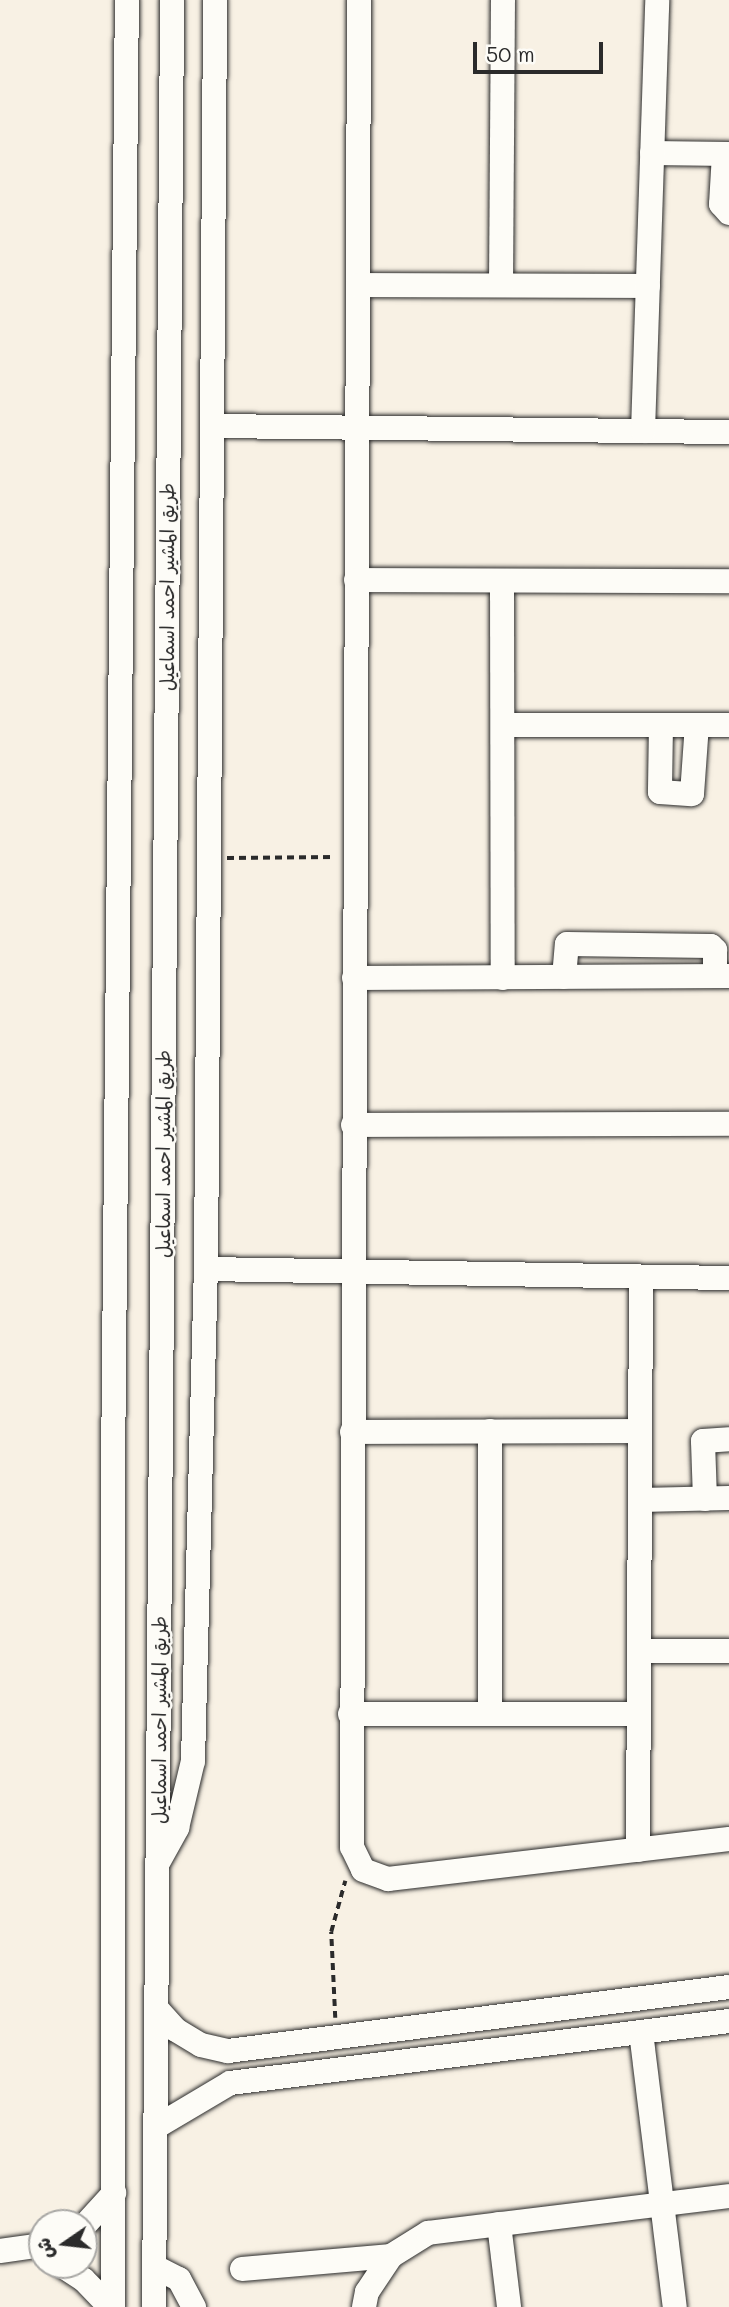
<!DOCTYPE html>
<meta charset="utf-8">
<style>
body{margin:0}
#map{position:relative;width:729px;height:2307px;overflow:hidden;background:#f8f1e4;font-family:Mali,"Playpen Sans Arabic",sans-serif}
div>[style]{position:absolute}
.path>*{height:3.5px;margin-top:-1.75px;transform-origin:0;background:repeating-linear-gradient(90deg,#2b2b2b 0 7px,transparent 0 12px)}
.roads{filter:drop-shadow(0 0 2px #2b2b2b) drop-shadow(0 0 2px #2b2b2b)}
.minor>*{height:24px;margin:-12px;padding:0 12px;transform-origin:12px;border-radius:12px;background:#fdfcf7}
span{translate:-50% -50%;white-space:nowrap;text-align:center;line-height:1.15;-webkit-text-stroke:5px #fdfcf7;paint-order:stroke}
.street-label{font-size:19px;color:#2b2b2b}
.north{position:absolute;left:28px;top:2209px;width:70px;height:70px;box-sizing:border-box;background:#fdfcf7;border:2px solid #a9a8a5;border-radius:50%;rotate:256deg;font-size:19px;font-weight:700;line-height:28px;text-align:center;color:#2b2b2b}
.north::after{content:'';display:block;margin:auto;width:24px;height:32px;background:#2b2b2b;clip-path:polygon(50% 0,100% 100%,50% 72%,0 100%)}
.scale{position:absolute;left:473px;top:42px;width:130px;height:32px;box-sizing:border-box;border:4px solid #2b2b2b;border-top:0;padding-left:9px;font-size:21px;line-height:24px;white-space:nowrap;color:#2b2b2b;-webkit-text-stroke:5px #fdfcf7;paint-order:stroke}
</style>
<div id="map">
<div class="path">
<i style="left:227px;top:858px;width:108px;rotate:-0.5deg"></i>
<i style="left:335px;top:2018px;width:86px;rotate:-92.7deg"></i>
<i style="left:331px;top:1932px;width:53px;rotate:-74.6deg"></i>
</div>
<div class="roads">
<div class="minor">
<i style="left:359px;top:0;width:1847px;rotate:90.22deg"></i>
<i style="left:352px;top:1847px;width:25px;rotate:64deg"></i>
<i style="left:363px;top:1870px;width:27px;rotate:20deg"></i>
<i style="left:388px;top:1879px;width:343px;rotate:-6.7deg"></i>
<i style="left:652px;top:153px;width:77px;rotate:0.7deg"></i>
<i style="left:724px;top:154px;width:50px;rotate:93.4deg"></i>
<i style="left:721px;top:204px;width:12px;rotate:48deg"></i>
<i style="left:358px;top:285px;width:290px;rotate:0.2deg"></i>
<i style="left:501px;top:285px;width:285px;rotate:-89.6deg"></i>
<i style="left:213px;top:426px;width:516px;rotate:0.67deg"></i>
<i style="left:643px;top:431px;width:431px;rotate:-88.1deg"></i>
<i style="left:356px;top:580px;width:373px;rotate:0.2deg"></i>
<i style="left:502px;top:581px;width:397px;rotate:89.9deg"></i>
<i style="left:503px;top:725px;width:226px"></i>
<i style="left:661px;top:725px;width:67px;rotate:90.9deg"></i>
<i style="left:660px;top:792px;width:32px;rotate:4deg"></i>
<i style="left:692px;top:794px;width:69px;rotate:-85.9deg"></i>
<i style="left:564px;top:977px;width:33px;rotate:-85deg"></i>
<i style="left:567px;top:944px;width:144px;rotate:0.8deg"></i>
<i style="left:711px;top:946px;width:6px;rotate:45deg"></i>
<i style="left:715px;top:950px;width:26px;rotate:90deg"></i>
<i style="left:354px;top:978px;width:375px;rotate:-0.3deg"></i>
<i style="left:353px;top:1125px;width:376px;rotate:-0.2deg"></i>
<i style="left:206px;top:1269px;width:523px;rotate:0.99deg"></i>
<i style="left:490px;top:1431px;width:283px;rotate:90deg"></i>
<i style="left:352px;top:1432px;width:288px;rotate:-0.2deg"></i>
<i style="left:705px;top:1499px;width:58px;rotate:-92deg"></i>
<i style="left:703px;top:1441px;width:26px;rotate:-4deg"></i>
<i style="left:640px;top:1500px;width:89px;rotate:-1.3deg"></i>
<i style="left:639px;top:1651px;width:90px"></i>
<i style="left:350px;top:1714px;width:289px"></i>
<i style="left:638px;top:1850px;width:573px;rotate:-89.7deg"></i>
<i style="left:159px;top:1861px;width:38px;rotate:-61deg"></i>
<i style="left:177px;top:1828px;width:69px;rotate:-76.6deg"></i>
<i style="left:193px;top:1761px;width:492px;rotate:-88.5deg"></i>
<i style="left:206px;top:1269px;width:1269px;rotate:-89.59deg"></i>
<i style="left:157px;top:2009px;width:28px;rotate:48deg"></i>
<i style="left:176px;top:2030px;width:29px;rotate:31deg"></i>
<i style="left:201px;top:2045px;width:28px;rotate:13deg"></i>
<i style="left:228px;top:2051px;width:505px;rotate:-7.28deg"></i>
<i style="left:641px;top:2032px;width:277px;rotate:83deg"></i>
<i style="left:156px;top:2127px;width:86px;rotate:-30.7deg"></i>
<i style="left:230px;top:2083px;width:503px;rotate:-7.08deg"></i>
<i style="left:499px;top:2224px;width:84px;rotate:83.1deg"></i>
<i style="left:84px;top:2226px;width:45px;rotate:-47.7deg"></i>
<i style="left:0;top:2251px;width:42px;rotate:-8.1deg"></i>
<i style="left:61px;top:2265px;width:27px;rotate:33deg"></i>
<i style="left:84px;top:2280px;width:37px;rotate:46deg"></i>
<i style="left:155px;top:2267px;width:27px;rotate:27deg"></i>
<i style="left:179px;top:2279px;width:32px;rotate:62deg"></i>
<i style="left:242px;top:2269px;width:150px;rotate:-5deg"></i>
<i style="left:113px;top:2307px;width:835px;rotate:-90deg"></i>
<i style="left:113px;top:1472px;width:1472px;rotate:-89.46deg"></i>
<i style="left:154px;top:2307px;width:2307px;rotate:-89.55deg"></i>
<i style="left:364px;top:2307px;width:15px;rotate:-79deg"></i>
<i style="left:367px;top:2292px;width:43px;rotate:-56.3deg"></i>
<i style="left:391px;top:2256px;width:44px;rotate:-31.9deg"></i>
<i style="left:428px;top:2233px;width:303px;rotate:-7deg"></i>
</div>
</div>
<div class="street-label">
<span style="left:167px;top:587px;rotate:-90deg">طريق المشير احمد اسماعيل</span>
<span style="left:163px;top:1154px;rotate:-90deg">طريق المشير احمد اسماعيل</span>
<span style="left:159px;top:1720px;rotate:-90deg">طريق المشير احمد اسماعيل</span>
</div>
<div class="north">ش</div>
<div class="scale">50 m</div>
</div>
